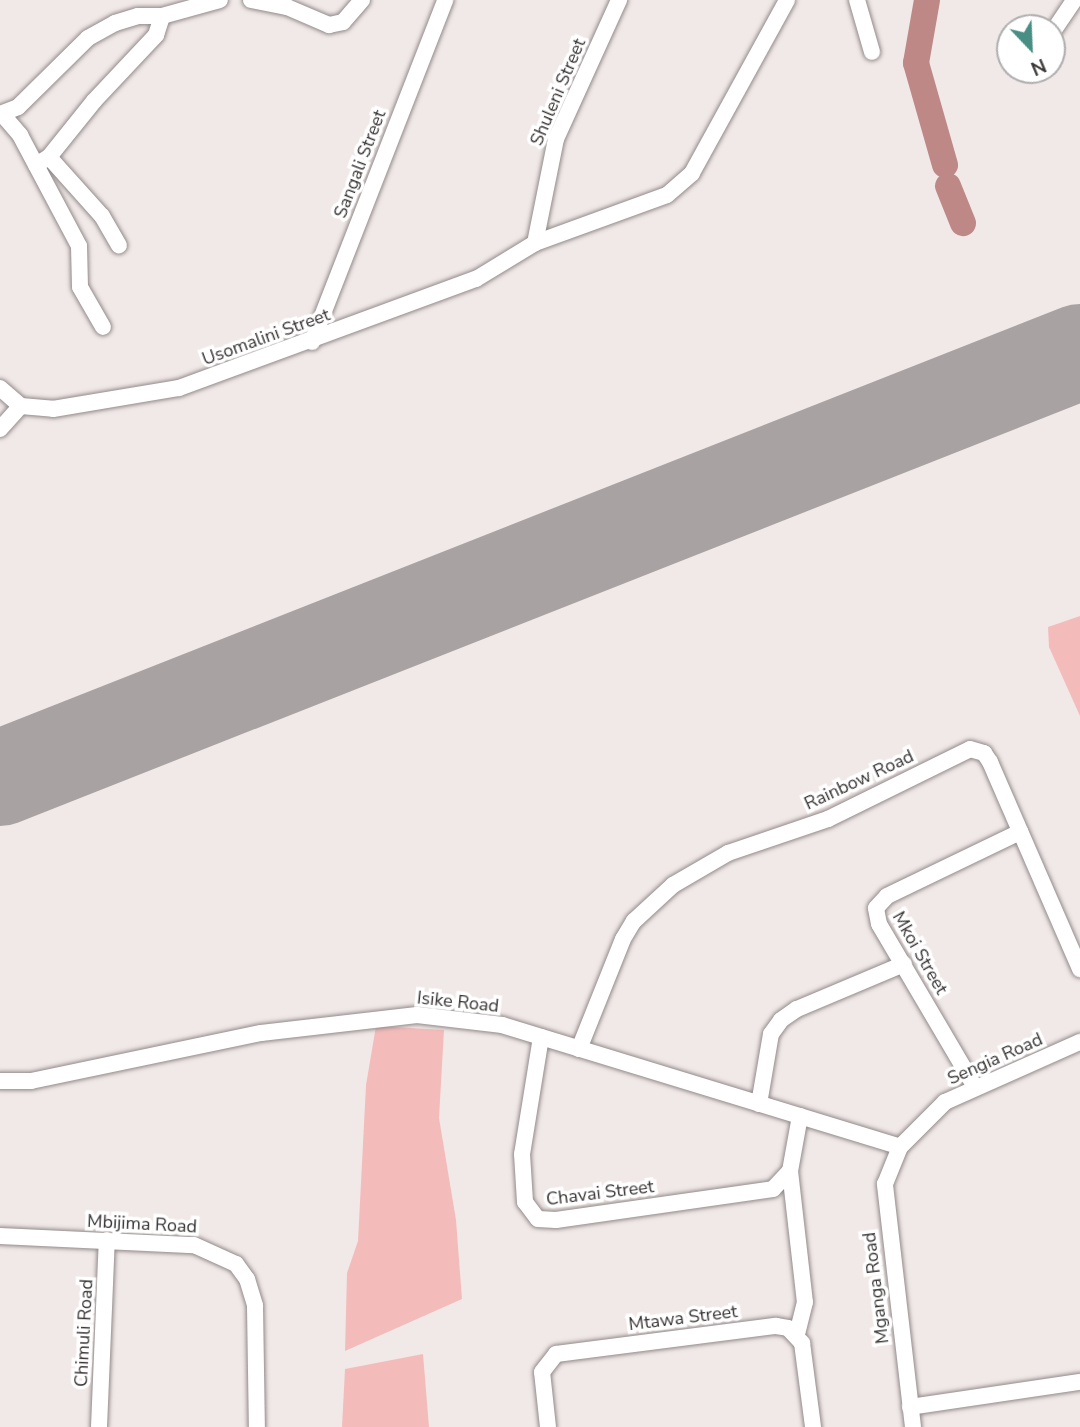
<!DOCTYPE html>
<style>
body{margin:0}
#map{position:relative;width:1080px;height:1427px;overflow:hidden;background:#f1e9e8;font-family:"Nunito Sans",sans-serif}
div>[style]{position:absolute}
.green>*{inset:0;background:#f3bcba}
.river>*{height:26px;margin:-13px;padding:0 13px;transform-origin:13px;border-radius:13px;background:#be8887}
.runway>*{height:96px;margin:-48px;padding:0 48px;transform-origin:48px;border-radius:48px;background:#a8a2a2}
.roads{filter:drop-shadow(0 0 2px #928a8a) drop-shadow(0 0 2px #928a8a)}
.minor>*{height:16px;margin:-8px;padding:0 8px;transform-origin:8px;border-radius:8px;background:#fff}
span{translate:-50% -50%;white-space:nowrap;text-align:center;line-height:1.15;-webkit-text-stroke:7px #fff;paint-order:stroke}
.street-label{font-size:18px;color:#383534}
.north{position:absolute;left:996px;top:14px;width:70px;height:70px;box-sizing:border-box;background:#fff;border:2px solid #afaeae;border-radius:50%;rotate:157deg;font-size:19px;font-weight:700;line-height:28px;text-align:center;color:#383534}
.north::after{content:'';display:block;margin:auto;width:24px;height:32px;background:#498e84;clip-path:polygon(50% 0,100% 100%,50% 72%,0 100%)}
</style>
<div id="map">
<div class="green">
<i style="clip-path:polygon(1080px 616px,1080px 716px,1049px 647px,1048px 627px)"></i>
<i style="clip-path:polygon(376px 1026px,444px 1030px,439px 1118px,456px 1220px,462px 1299px,345px 1351px,347px 1273px,358px 1241px,366px 1085px)"></i>
<i style="clip-path:polygon(423px 1354px,429px 1427px,342px 1427px,345px 1369px)"></i>
</div>
<div class="river">
<i style="left:927px;top:0;width:64px;rotate:99.9deg"></i>
<i style="left:916px;top:63px;width:106px;rotate:74.1deg"></i>
<i style="left:948px;top:186px;width:40px;rotate:68deg"></i>
</div>
<div class="runway">
<i style="left:0;top:778px;width:1161px;rotate:-21.53deg"></i>
</div>
<div class="roads">
<div class="minor">
<i style="left:251px;top:0;width:37px;rotate:11deg"></i>
<i style="left:287px;top:7px;width:46px;rotate:23.2deg"></i>
<i style="left:329px;top:25px;width:14px;rotate:-12deg"></i>
<i style="left:343px;top:22px;width:29px;rotate:-49deg"></i>
<i style="left:857px;top:0;width:54px;rotate:73.9deg"></i>
<i style="left:1052px;top:33px;width:40px;rotate:-56deg"></i>
<i style="left:0;top:114px;width:19px;rotate:-21deg"></i>
<i style="left:18px;top:107px;width:98px;rotate:-44.6deg"></i>
<i style="left:88px;top:38px;width:31px;rotate:-29deg"></i>
<i style="left:115px;top:23px;width:24px;rotate:-17deg"></i>
<i style="left:138px;top:16px;width:24px"></i>
<i style="left:162px;top:16px;width:60px;rotate:-15.4deg"></i>
<i style="left:2px;top:114px;width:28px;rotate:49deg"></i>
<i style="left:20px;top:135px;width:126px;rotate:62deg"></i>
<i style="left:79px;top:246px;width:41px;rotate:88.6deg"></i>
<i style="left:80px;top:287px;width:46px;rotate:60.1deg"></i>
<i style="left:49px;top:157px;width:79px;rotate:48.1deg"></i>
<i style="left:102px;top:216px;width:34px;rotate:60deg"></i>
<i style="left:36px;top:165px;width:15px;rotate:-32deg"></i>
<i style="left:49px;top:157px;width:72px;rotate:-51.2deg"></i>
<i style="left:94px;top:101px;width:91px;rotate:-46.8deg"></i>
<i style="left:156px;top:35px;width:20px;rotate:-72deg"></i>
<i style="left:535px;top:243px;width:106px;rotate:-78.6deg"></i>
<i style="left:556px;top:139px;width:153px;rotate:-65.6deg"></i>
<i style="left:312px;top:342px;width:367px;rotate:-68.7deg"></i>
<i style="left:0;top:388px;width:28px;rotate:41deg"></i>
<i style="left:21px;top:406px;width:32px;rotate:5deg"></i>
<i style="left:53px;top:409px;width:128px;rotate:-9.5deg"></i>
<i style="left:179px;top:388px;width:316px;rotate:-20.2deg"></i>
<i style="left:476px;top:279px;width:69px;rotate:-31.4deg"></i>
<i style="left:535px;top:243px;width:140px;rotate:-20deg"></i>
<i style="left:667px;top:195px;width:33px;rotate:-41deg"></i>
<i style="left:692px;top:173px;width:197px;rotate:-61.2deg"></i>
<i style="left:0;top:429px;width:31px;rotate:-48deg"></i>
<i style="left:541px;top:1037px;width:119px;rotate:99.2deg"></i>
<i style="left:522px;top:1154px;width:48px;rotate:86.4deg"></i>
<i style="left:525px;top:1202px;width:21px;rotate:53deg"></i>
<i style="left:538px;top:1219px;width:18px;rotate:3deg"></i>
<i style="left:556px;top:1220px;width:219px;rotate:-8.1deg"></i>
<i style="left:773px;top:1189px;width:25px;rotate:-47deg"></i>
<i style="left:790px;top:1171px;width:56px;rotate:-79.7deg"></i>
<i style="left:579px;top:1049px;width:118px;rotate:-68.2deg"></i>
<i style="left:623px;top:939px;width:21px;rotate:-59deg"></i>
<i style="left:634px;top:921px;width:53px;rotate:-42.7deg"></i>
<i style="left:673px;top:885px;width:64px;rotate:-30.2deg"></i>
<i style="left:728px;top:853px;width:106px;rotate:-18.8deg"></i>
<i style="left:828px;top:819px;width:158px;rotate:-26.2deg"></i>
<i style="left:970px;top:749px;width:15px;rotate:16deg"></i>
<i style="left:984px;top:753px;width:11px;rotate:56deg"></i>
<i style="left:990px;top:762px;width:226px;rotate:66.5deg"></i>
<i style="left:0;top:1081px;width:31px"></i>
<i style="left:31px;top:1081px;width:235px;rotate:-11.8deg"></i>
<i style="left:261px;top:1033px;width:157px;rotate:-6.6deg"></i>
<i style="left:417px;top:1015px;width:86px;rotate:6.7deg"></i>
<i style="left:502px;top:1025px;width:416px;rotate:17deg"></i>
<i style="left:975px;top:1087px;width:189px;rotate:-120.5deg"></i>
<i style="left:879px;top:924px;width:16px;rotate:-101deg"></i>
<i style="left:876px;top:908px;width:16px;rotate:-47deg"></i>
<i style="left:887px;top:896px;width:148px;rotate:-25.7deg"></i>
<i style="left:759px;top:1104px;width:71px;rotate:-80.3deg"></i>
<i style="left:771px;top:1034px;width:17px;rotate:-54deg"></i>
<i style="left:781px;top:1020px;width:19px;rotate:-35deg"></i>
<i style="left:797px;top:1009px;width:116px;rotate:-22.8deg"></i>
<i style="left:790px;top:1171px;width:132px;rotate:83.5deg"></i>
<i style="left:805px;top:1302px;width:33px;rotate:104deg"></i>
<i style="left:0;top:1236px;width:194px;rotate:2.7deg"></i>
<i style="left:194px;top:1245px;width:46px;rotate:24.3deg"></i>
<i style="left:236px;top:1264px;width:19px;rotate:54deg"></i>
<i style="left:247px;top:1279px;width:28px;rotate:73deg"></i>
<i style="left:255px;top:1306px;width:121px;rotate:89.1deg"></i>
<i style="left:910px;top:1407px;width:172px;rotate:-8.4deg"></i>
<i style="left:99px;top:1427px;width:187px;rotate:-87.6deg"></i>
<i style="left:548px;top:1427px;width:55px;rotate:-96.2deg"></i>
<i style="left:542px;top:1372px;width:23px;rotate:-52deg"></i>
<i style="left:556px;top:1354px;width:222px;rotate:-7.3deg"></i>
<i style="left:776px;top:1326px;width:12px;rotate:9deg"></i>
<i style="left:788px;top:1328px;width:21px;rotate:47deg"></i>
<i style="left:802px;top:1343px;width:85px;rotate:82.5deg"></i>
<i style="left:913px;top:1427px;width:245px;rotate:-96.6deg"></i>
<i style="left:885px;top:1184px;width:40px;rotate:-68deg"></i>
<i style="left:900px;top:1147px;width:64px;rotate:-45deg"></i>
<i style="left:945px;top:1102px;width:148px;rotate:-24deg"></i>
</div>
</div>
<div class="street-label">
<span style="left:558px;top:92px;rotate:-67deg">Shuleni Street</span>
<span style="left:360px;top:164px;rotate:-69deg">Sangali Street</span>
<span style="left:266px;top:337px;rotate:-20deg">Usomalini Street</span>
<span style="left:859px;top:780px;rotate:-25deg">Rainbow Road</span>
<span style="left:920px;top:953px;rotate:60deg">Mkoi Street</span>
<span style="left:458px;top:1002px;rotate:6deg">Isike Road</span>
<span style="left:995px;top:1059px;rotate:-24deg">Sengia Road</span>
<span style="left:600px;top:1193px;rotate:-7deg">Chavai Street</span>
<span style="left:142px;top:1224px;rotate:3deg">Mbijima Road</span>
<span style="left:876px;top:1288px;rotate:-97deg">Mganga Road</span>
<span style="left:683px;top:1318px;rotate:-7deg">Mtawa Street</span>
<span style="left:84px;top:1333px;rotate:-87deg">Chimuli Road</span>
</div>
<div class="north">N</div>
</div>
